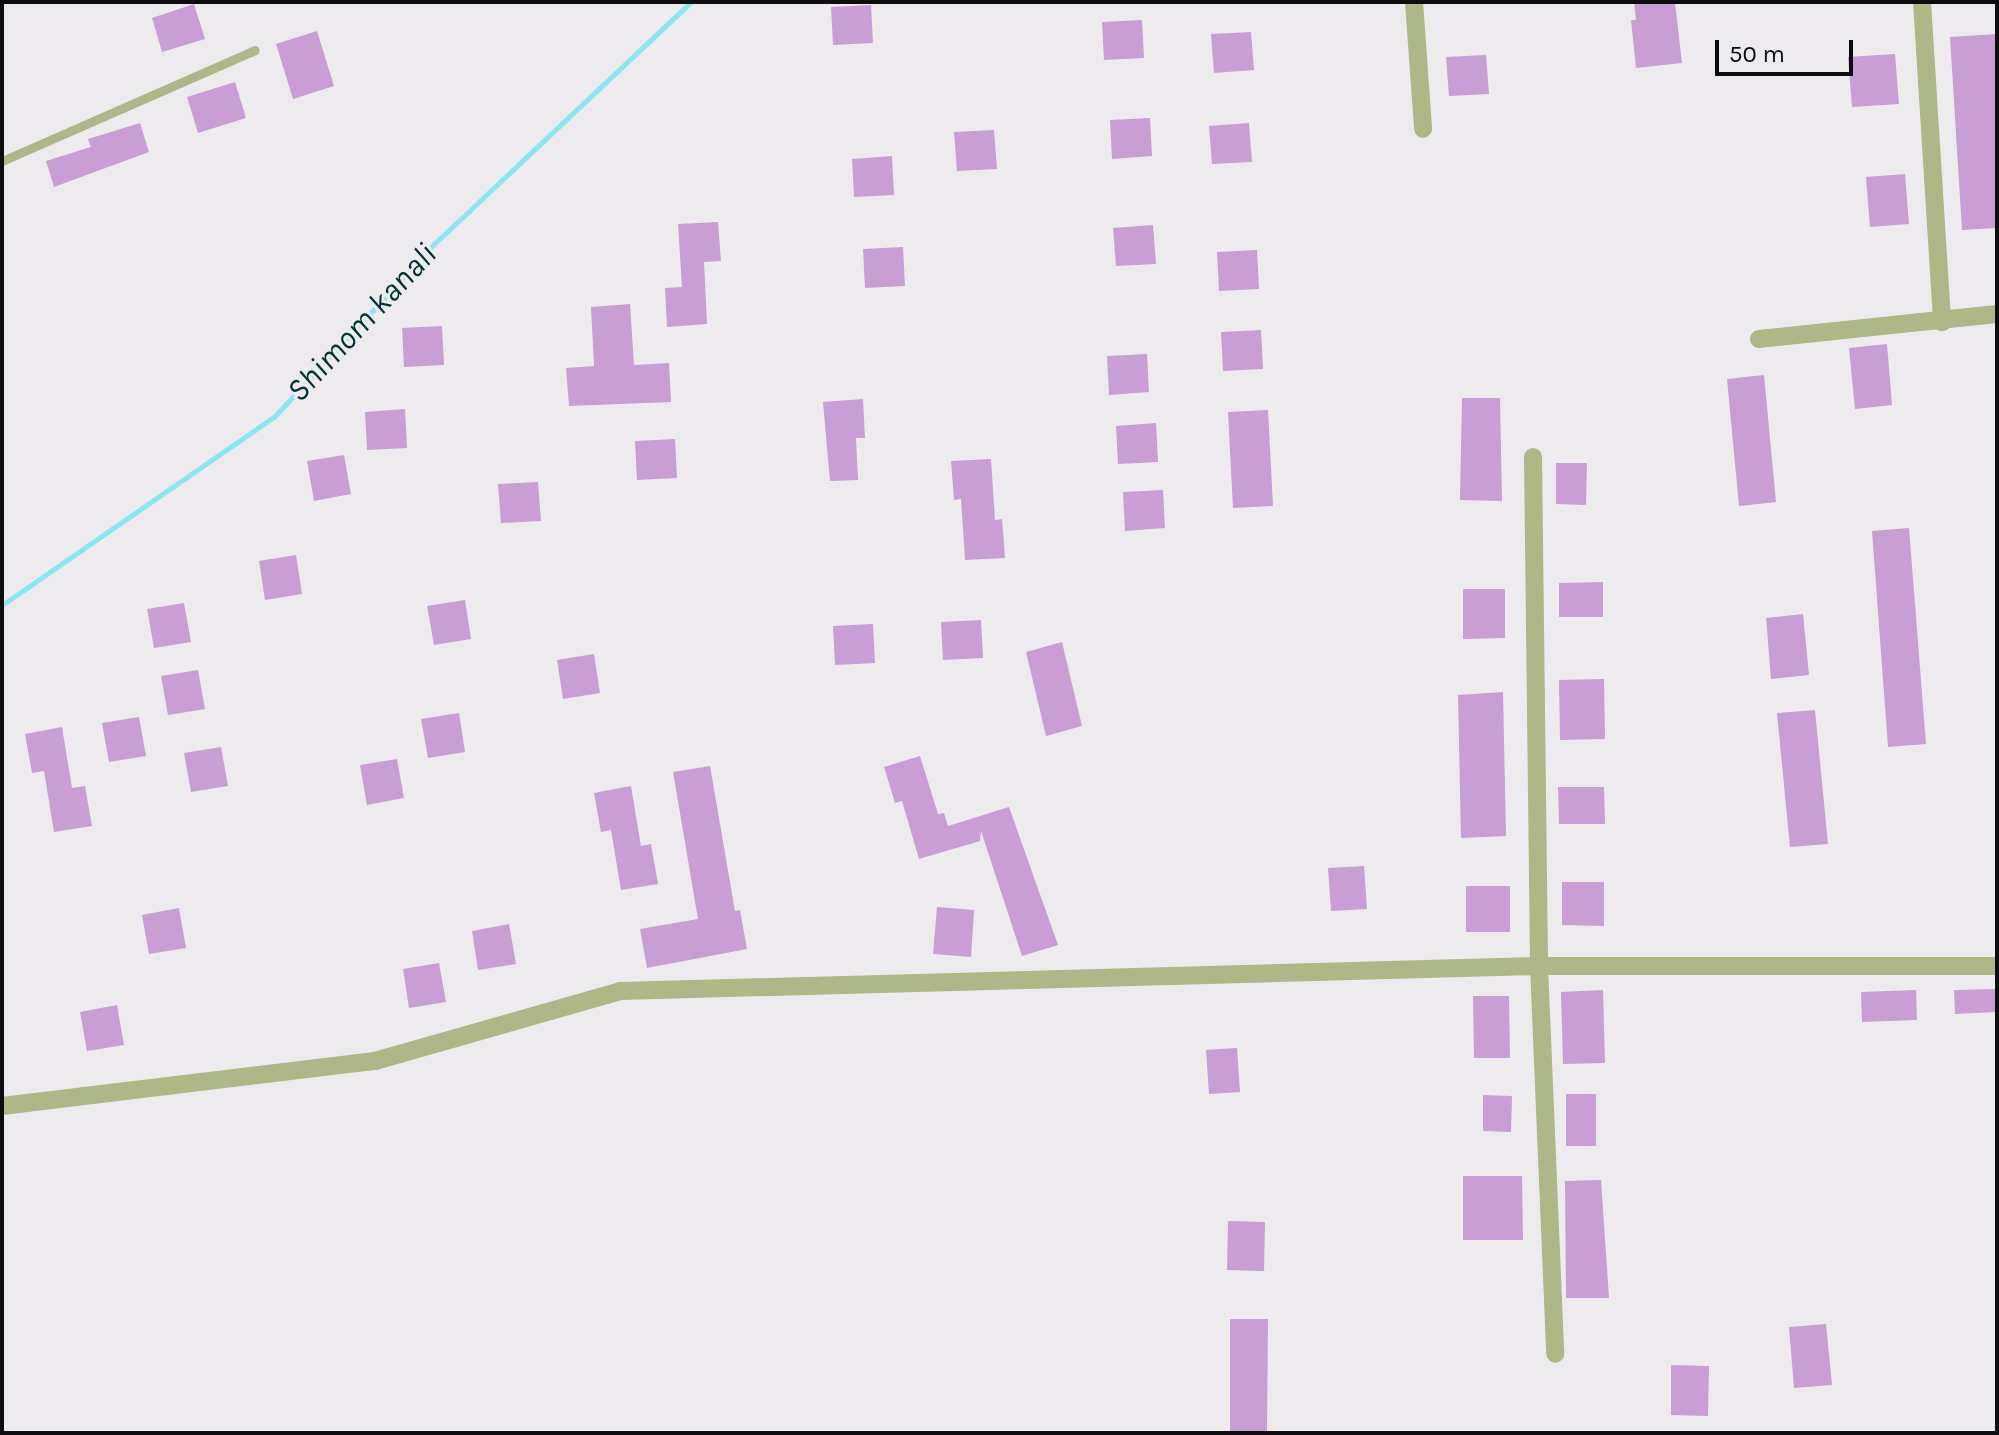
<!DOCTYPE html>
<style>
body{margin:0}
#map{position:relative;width:1999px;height:1435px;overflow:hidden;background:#eeebef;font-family:Karla,sans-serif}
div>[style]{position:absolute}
.stream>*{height:5px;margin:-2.5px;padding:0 2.5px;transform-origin:2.5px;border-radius:2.5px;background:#8be6f1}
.building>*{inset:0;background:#c89ed4}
.lane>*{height:9px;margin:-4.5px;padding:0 4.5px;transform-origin:4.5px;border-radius:4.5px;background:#aeb787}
.street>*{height:18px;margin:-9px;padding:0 9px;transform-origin:9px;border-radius:9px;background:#aeb787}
span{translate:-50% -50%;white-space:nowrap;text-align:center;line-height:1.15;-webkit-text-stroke:6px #eeebef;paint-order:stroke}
.water-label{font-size:32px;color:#033236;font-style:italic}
.frame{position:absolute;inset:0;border:4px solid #0d0c0e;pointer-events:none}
.scale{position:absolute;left:1715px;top:40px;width:138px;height:36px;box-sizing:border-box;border:4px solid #0d0c0e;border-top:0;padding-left:10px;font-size:24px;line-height:28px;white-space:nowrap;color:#0d0c0e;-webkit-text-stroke:6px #eeebef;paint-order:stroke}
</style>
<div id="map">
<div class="stream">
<i style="left:2px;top:605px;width:331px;rotate:-34.7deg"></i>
<i style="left:274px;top:417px;width:236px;rotate:-47.2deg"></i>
<i style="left:434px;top:244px;width:353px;rotate:-43.3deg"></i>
</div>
<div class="building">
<i style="clip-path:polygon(1634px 2px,1675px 2px,1682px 63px,1636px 68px,1631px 20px,1636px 20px)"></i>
<i style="clip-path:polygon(194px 4px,205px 39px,162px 52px,152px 18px)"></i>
<i style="clip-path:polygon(871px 5px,873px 43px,833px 45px,831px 7px)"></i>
<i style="clip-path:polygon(1142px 20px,1144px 58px,1104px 60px,1102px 22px)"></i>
<i style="clip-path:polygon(317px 31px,334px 86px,293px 99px,276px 44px)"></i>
<i style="clip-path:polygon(1251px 32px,1254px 70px,1214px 73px,1211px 34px)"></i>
<i style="clip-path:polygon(1997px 34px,1997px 228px,1962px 230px,1950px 37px)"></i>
<i style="clip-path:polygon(1895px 54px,1899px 104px,1852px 107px,1848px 57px)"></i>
<i style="clip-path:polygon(1486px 55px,1489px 94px,1449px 96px,1446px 57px)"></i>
<i style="clip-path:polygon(235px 82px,246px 118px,198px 133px,187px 97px)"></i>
<i style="clip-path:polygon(1150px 118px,1152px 156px,1112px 159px,1110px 120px)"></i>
<i style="clip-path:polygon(140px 123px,149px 152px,54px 187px,46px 161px,91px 147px,88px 139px)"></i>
<i style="clip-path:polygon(1249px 123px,1252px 162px,1212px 164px,1209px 126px)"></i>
<i style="clip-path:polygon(994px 130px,997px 169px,957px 171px,954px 132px)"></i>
<i style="clip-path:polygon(892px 156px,894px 195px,854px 197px,852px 159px)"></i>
<i style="clip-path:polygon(1905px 174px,1909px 224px,1870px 227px,1866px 177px)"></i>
<i style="clip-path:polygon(718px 222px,721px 261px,704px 262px,707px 324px,667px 327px,665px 288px,682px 287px,678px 224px)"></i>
<i style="clip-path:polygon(1153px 225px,1156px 264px,1116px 266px,1113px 228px)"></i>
<i style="clip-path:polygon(903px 247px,905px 286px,865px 288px,863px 249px)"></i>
<i style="clip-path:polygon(1257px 250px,1259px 289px,1219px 291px,1217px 252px)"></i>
<i style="clip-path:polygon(630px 304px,634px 365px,669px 363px,671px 402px,569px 406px,566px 368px,594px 366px,591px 307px)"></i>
<i style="clip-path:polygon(442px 326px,444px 365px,404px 367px,402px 328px)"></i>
<i style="clip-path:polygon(1261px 330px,1263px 369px,1223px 371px,1221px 332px)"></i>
<i style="clip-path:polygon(1887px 344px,1892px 405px,1855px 409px,1849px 348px)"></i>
<i style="clip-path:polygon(1147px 354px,1149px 392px,1109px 395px,1107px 356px)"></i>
<i style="clip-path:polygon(1764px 375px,1776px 502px,1739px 506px,1727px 379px)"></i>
<i style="clip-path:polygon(1462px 398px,1500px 398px,1502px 501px,1460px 500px)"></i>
<i style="clip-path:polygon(863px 399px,865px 438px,856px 438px,858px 480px,830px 481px,823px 402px)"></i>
<i style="clip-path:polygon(405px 409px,407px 448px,367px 450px,365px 412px)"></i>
<i style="clip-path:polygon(1268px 410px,1273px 506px,1233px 508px,1228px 412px)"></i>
<i style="clip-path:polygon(1156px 423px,1158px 462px,1118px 464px,1116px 426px)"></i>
<i style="clip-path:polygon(675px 439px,677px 478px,637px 480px,635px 441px)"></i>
<i style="clip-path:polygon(344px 455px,351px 494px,314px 501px,307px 461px)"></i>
<i style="clip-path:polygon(991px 459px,995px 520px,1002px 519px,1005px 558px,965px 560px,961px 499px,954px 500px,951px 461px)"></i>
<i style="clip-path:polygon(1556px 463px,1587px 463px,1586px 505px,1556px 504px)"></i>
<i style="clip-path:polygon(538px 482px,541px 521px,501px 523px,498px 484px)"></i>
<i style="clip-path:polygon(1163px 490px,1165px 528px,1125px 531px,1123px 492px)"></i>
<i style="clip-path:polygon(1909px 528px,1926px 744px,1888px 747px,1872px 531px)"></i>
<i style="clip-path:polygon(296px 555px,302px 594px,265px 600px,259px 561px)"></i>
<i style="clip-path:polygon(1603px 582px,1603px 617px,1559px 617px,1559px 583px)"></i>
<i style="clip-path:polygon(1463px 589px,1505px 589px,1505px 638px,1463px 639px)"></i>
<i style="clip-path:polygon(465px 600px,471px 639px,434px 645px,427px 606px)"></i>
<i style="clip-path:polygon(184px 603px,191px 642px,154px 648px,147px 609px)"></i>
<i style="clip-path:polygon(1803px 614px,1809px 675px,1771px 679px,1766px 618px)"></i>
<i style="clip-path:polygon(981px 620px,983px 658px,943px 660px,941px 622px)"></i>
<i style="clip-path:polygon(873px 624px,875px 663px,835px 665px,833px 626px)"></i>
<i style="clip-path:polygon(1062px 642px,1082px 726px,1046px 736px,1026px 652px)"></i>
<i style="clip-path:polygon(594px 654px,600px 693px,563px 699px,557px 660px)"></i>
<i style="clip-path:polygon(198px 670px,205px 709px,168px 715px,161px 676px)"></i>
<i style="clip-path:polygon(1604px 679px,1605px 739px,1560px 740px,1559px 680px)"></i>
<i style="clip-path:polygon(1503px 692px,1506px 836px,1461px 838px,1458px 695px)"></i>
<i style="clip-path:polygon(1815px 710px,1828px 844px,1790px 847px,1777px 713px)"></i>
<i style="clip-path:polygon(459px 713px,465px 752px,428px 758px,421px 719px)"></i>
<i style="clip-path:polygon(139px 717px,146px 756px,109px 762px,102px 723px)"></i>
<i style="clip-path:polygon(62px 727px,72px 788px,85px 786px,92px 826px,54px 832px,44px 771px,32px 773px,25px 734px)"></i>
<i style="clip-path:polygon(221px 747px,228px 786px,191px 792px,184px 753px)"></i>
<i style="clip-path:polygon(920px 756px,938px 814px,944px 813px,948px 826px,1009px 807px,1058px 945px,1022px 956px,981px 831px,980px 841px,919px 859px,902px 801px,895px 803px,884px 767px)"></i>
<i style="clip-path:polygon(397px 759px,404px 798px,367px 805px,360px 765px)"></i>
<i style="clip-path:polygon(710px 766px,735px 911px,740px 910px,747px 949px,647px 968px,640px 929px,698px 919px,673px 772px)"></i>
<i style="clip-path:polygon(631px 786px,641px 846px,651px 844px,658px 884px,621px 890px,611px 830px,601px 832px,594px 793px)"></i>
<i style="clip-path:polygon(1558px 787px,1604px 787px,1605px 824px,1559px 824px)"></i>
<i style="clip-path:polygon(1364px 866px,1367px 909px,1331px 911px,1328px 868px)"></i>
<i style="clip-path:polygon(1562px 882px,1604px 882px,1604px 926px,1562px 925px)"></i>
<i style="clip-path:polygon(1466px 886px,1510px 886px,1510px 932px,1466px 932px)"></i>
<i style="clip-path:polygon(937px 907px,974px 910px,971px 957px,933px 954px)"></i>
<i style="clip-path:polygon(179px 908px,186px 948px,149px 954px,142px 915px)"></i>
<i style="clip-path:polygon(509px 924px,516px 964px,478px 970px,472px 931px)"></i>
<i style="clip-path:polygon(439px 963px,446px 1002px,409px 1008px,403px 969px)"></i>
<i style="clip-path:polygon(1997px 989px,1997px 1012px,1955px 1014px,1954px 990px)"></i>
<i style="clip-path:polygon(1603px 990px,1605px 1063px,1563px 1064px,1561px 992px)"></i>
<i style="clip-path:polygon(1916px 990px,1917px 1020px,1862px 1022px,1861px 992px)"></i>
<i style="clip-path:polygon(1473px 996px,1509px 996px,1510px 1058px,1474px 1058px)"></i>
<i style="clip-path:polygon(117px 1005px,124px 1045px,87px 1051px,80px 1012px)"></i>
<i style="clip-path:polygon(1237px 1048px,1240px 1092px,1209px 1094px,1206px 1050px)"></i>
<i style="clip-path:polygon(1566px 1094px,1596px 1094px,1596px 1146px,1566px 1146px)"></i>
<i style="clip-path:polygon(1483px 1095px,1512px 1096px,1511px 1132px,1483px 1131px)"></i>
<i style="clip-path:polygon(1463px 1176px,1522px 1176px,1523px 1240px,1463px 1240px)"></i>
<i style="clip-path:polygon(1601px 1180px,1609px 1298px,1566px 1298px,1565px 1181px)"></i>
<i style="clip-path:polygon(1228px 1221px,1265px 1222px,1264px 1271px,1227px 1270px)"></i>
<i style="clip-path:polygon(1230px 1319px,1268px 1319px,1267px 1433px,1230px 1433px)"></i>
<i style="clip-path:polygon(1826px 1324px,1832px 1385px,1794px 1388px,1789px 1327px)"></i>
<i style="clip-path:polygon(1671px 1365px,1709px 1366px,1708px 1416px,1671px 1415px)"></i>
</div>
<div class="lane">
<i style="left:2px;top:161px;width:276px;rotate:-23.7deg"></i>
</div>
<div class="street">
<i style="left:1414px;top:2px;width:127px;rotate:85.9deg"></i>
<i style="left:1922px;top:2px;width:321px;rotate:86.4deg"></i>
<i style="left:1759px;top:339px;width:239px;rotate:-6deg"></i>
<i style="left:1533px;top:457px;width:509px;rotate:89.32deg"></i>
<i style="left:1539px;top:966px;width:388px;rotate:87.6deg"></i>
<i style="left:2px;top:1106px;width:376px;rotate:-6.9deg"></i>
<i style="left:375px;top:1061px;width:255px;rotate:-15.9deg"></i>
<i style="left:620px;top:991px;width:919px;rotate:-1.56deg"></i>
<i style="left:1539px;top:966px;width:458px"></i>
</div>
<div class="water-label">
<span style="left:362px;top:323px;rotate:-47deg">Shimom kanali</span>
</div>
<div class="frame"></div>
<div class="scale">50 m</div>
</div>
